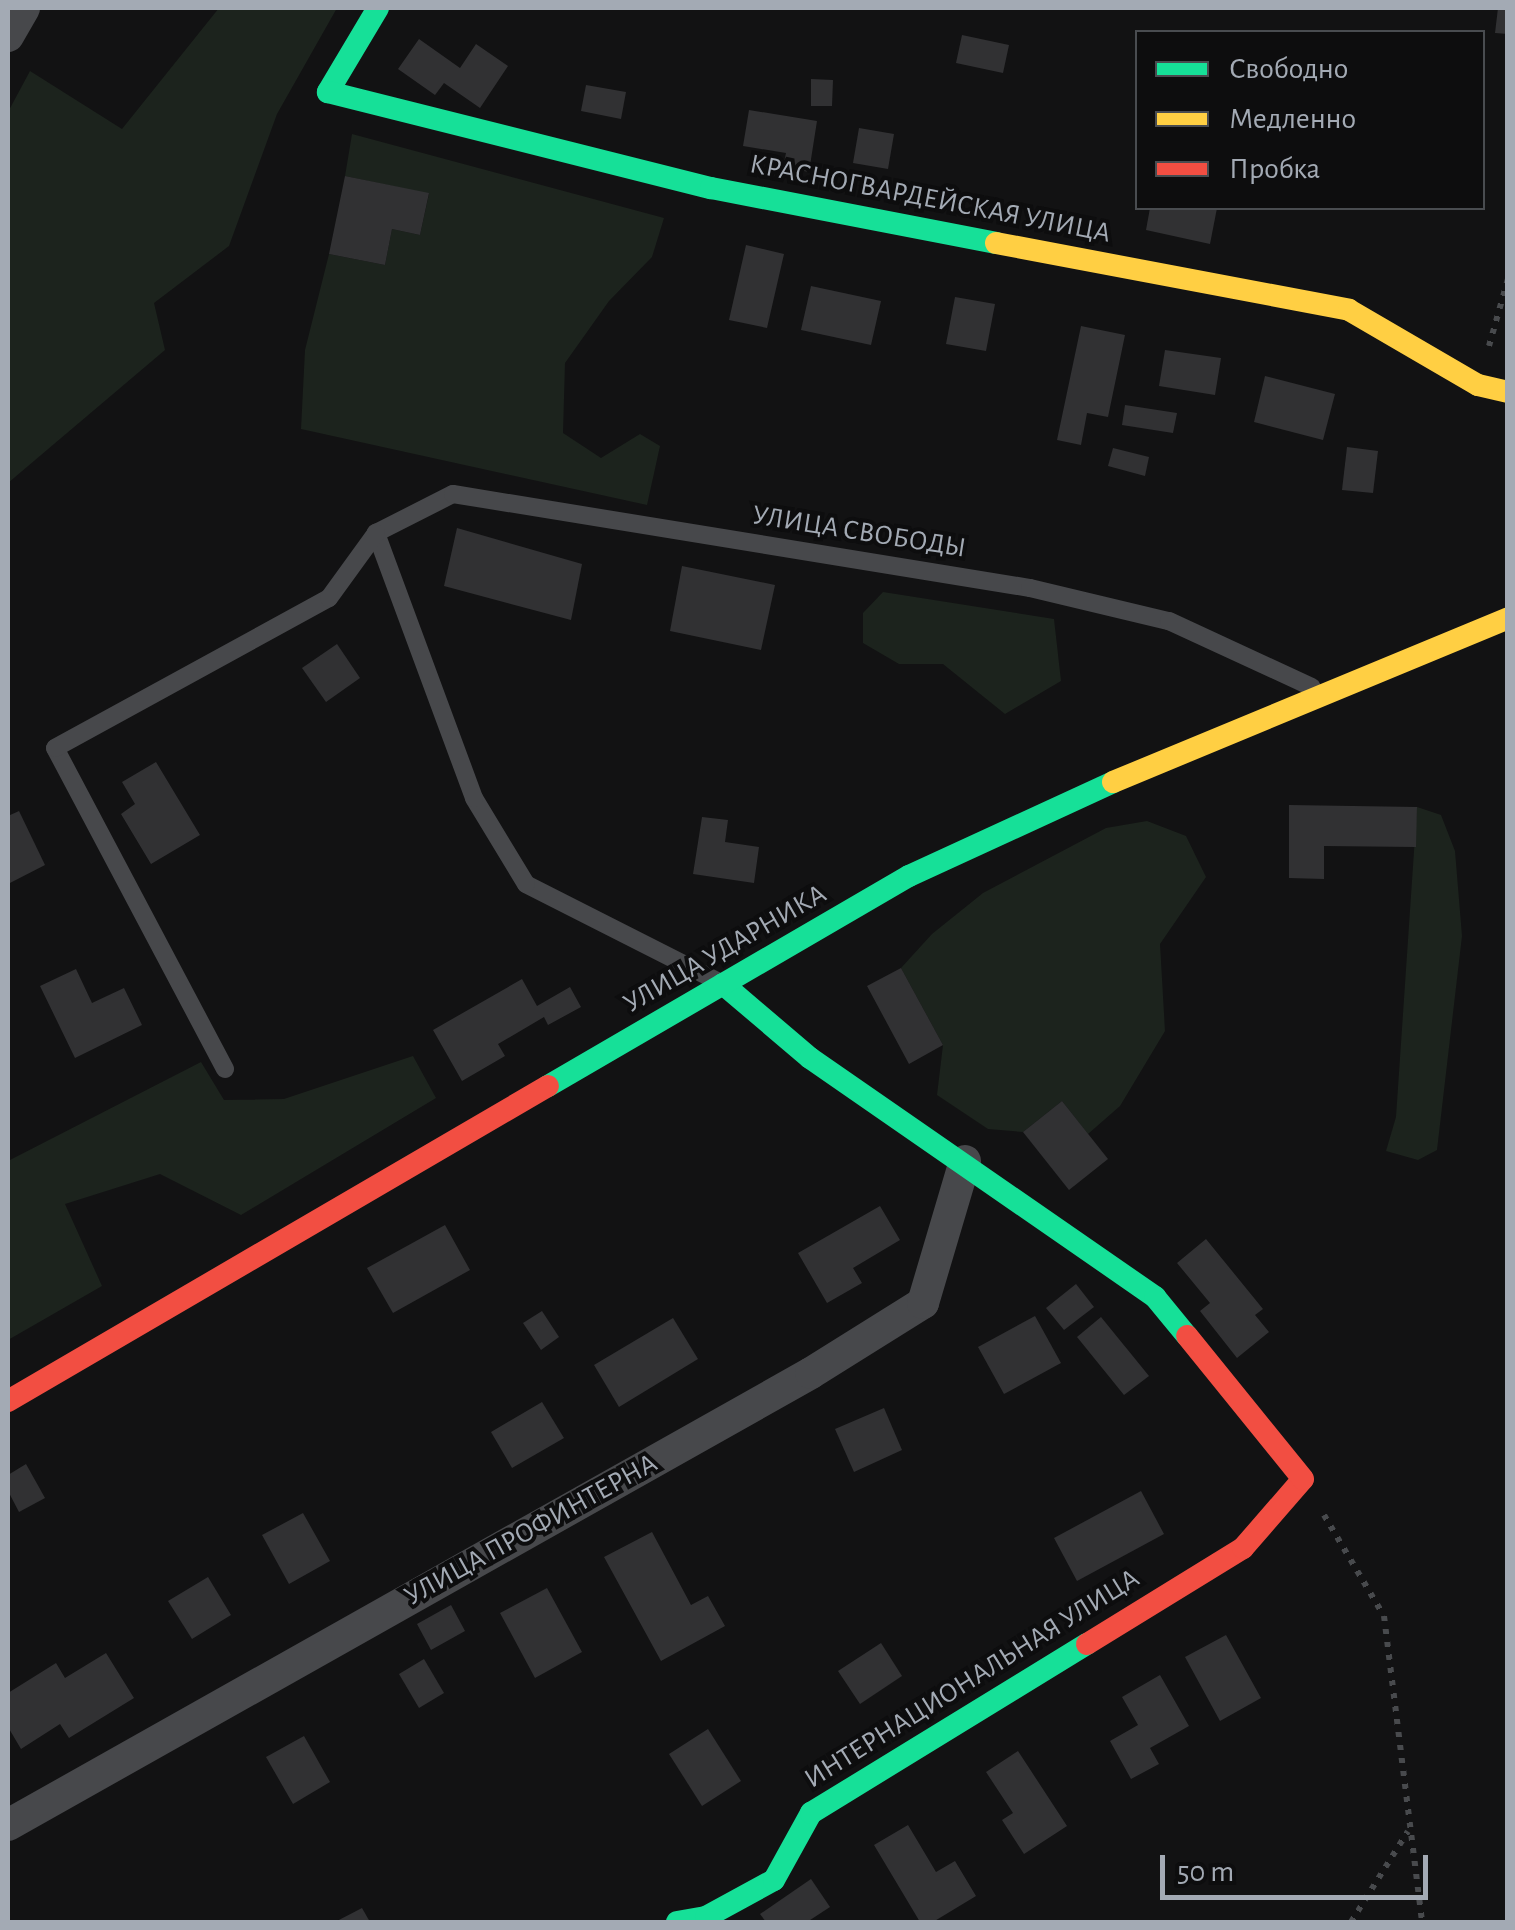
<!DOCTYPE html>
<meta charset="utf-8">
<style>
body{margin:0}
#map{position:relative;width:1515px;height:1930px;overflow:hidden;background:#121213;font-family:"Alegreya Sans",sans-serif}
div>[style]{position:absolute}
.green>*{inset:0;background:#1c231d}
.building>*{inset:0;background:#313133}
.path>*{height:6px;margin-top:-3px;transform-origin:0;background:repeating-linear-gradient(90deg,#484a4d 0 5px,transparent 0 13px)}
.lane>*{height:18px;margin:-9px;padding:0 9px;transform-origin:9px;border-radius:9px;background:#47484b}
.street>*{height:32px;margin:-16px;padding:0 16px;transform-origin:16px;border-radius:16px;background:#47484b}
.fast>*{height:22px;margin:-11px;padding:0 11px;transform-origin:11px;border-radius:11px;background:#16e098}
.slow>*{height:22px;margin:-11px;padding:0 11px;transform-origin:11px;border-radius:11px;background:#ffcf43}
.jam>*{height:22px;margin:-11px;padding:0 11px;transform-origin:11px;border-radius:11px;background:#f24e42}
span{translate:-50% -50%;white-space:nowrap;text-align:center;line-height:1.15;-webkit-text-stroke:8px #0d0d0e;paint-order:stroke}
.street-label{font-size:28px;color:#a3aab4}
.frame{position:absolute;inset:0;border:10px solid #a3aab4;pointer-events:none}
.legend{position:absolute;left:1135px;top:30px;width:350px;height:180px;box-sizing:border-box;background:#0d0d0e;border:2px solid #494c50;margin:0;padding:12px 18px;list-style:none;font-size:30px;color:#a3aab4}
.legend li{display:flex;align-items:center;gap:20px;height:50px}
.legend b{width:50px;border:2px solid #494c50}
.scale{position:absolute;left:1160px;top:1855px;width:268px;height:45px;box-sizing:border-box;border:5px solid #a3aab4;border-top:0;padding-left:12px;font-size:30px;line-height:35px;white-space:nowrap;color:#a3aab4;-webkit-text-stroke:8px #0d0d0e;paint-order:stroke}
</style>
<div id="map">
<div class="green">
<i style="clip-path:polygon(219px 8px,337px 8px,277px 114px,229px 246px,154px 303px,165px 350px,8px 483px,8px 112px,30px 71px,122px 129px)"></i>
<i style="clip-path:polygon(352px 134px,664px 218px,652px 257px,609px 301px,565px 363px,563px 433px,601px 458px,640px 434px,660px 446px,647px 505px,301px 429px,305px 350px,329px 254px,385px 265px,392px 229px,420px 235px,429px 194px,345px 176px)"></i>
<i style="clip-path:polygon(883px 592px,1054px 619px,1061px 681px,1005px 714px,943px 664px,899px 664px,863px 643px,863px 613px)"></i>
<i style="clip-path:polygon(1417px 807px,1441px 815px,1455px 851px,1462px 936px,1437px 1150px,1418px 1160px,1386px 1151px,1396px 1117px)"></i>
<i style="clip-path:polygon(1147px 821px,1186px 836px,1206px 877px,1160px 944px,1165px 1031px,1120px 1106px,1088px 1134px,1062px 1101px,1023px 1132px,988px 1129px,937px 1095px,943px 1045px,901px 968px,932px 934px,983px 893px,1106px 828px)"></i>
<i style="clip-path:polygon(413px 1056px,436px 1098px,241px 1215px,160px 1174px,65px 1204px,102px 1286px,8px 1340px,8px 1161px,201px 1062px,224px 1100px,284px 1099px)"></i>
</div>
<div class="building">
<i style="clip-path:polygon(1498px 8px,1508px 8px,1508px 34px,1495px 33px)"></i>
<i style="clip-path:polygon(962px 35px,1009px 45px,1003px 73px,956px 63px)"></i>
<i style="clip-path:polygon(419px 39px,460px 68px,476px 44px,508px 66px,480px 108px,444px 83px,435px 95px,398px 69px)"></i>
<i style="clip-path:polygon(811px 79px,833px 80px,832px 106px,811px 106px)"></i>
<i style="clip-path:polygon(586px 85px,626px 92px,621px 119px,581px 111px)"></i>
<i style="clip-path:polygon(749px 110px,817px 121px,809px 172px,783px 167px,786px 153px,743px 146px)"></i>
<i style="clip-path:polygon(859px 128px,894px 134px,888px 169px,853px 163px)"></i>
<i style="clip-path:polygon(345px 176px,429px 193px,420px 235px,392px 229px,385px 265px,329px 254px)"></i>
<i style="clip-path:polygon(1150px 208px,1217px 208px,1210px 244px,1146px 230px)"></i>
<i style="clip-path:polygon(746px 245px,784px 254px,767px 328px,729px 320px)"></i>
<i style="clip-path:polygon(811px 286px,881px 301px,871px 345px,801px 330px)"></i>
<i style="clip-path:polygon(955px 297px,995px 304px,986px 351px,946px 344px)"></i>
<i style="clip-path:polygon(1081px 326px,1125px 335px,1108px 417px,1087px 413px,1081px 445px,1057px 440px)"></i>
<i style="clip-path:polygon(1165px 350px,1221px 358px,1215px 395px,1159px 386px)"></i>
<i style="clip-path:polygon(1265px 376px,1335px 394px,1323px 440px,1254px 422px)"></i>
<i style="clip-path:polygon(1125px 405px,1177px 413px,1173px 433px,1122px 425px)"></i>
<i style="clip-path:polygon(1347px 447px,1378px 451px,1373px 493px,1342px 490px)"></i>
<i style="clip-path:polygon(1113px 448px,1149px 457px,1145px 476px,1108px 466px)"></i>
<i style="clip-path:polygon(457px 528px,582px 564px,571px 620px,444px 586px)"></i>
<i style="clip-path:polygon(682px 566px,775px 585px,761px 650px,670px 631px)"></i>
<i style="clip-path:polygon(337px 644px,360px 678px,326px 702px,302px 668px)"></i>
<i style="clip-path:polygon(156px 762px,200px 835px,151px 864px,121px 814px,135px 804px,122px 782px)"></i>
<i style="clip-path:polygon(1289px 805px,1417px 807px,1416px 847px,1324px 846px,1324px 879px,1289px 878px)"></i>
<i style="clip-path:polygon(19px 811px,45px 865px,8px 884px,8px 816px)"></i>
<i style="clip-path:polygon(702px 817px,728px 820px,725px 842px,759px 847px,754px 883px,693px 874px)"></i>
<i style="clip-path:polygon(901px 968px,943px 1045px,909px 1064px,867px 986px)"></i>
<i style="clip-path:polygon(76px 969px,92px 1003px,124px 988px,142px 1025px,75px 1058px,40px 986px)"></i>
<i style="clip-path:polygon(522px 979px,537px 1006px,570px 987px,581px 1007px,548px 1025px,544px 1017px,498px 1044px,505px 1056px,462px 1081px,433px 1030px)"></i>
<i style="clip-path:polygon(1062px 1101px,1108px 1159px,1069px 1190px,1023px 1132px)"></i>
<i style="clip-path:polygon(880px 1206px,900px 1240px,853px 1268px,862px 1283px,827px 1303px,798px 1253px)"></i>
<i style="clip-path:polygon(445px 1225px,470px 1270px,393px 1313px,367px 1268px)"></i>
<i style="clip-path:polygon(1206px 1239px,1263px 1309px,1255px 1315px,1269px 1332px,1237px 1358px,1200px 1311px,1210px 1303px,1177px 1263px)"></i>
<i style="clip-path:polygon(1076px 1284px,1094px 1307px,1064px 1330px,1046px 1308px)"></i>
<i style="clip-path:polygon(542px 1311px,559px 1337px,541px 1350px,523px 1323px)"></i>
<i style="clip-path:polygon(1035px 1316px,1061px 1363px,1004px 1394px,978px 1347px)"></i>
<i style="clip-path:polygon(1101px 1317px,1149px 1376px,1124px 1395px,1077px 1337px)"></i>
<i style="clip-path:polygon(673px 1318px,698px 1359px,619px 1407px,594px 1365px)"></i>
<i style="clip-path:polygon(542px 1402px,564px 1438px,512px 1468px,491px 1432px)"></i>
<i style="clip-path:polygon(884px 1408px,902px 1450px,854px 1472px,835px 1429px)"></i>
<i style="clip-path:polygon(26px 1464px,45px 1498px,19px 1512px,8px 1491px,8px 1475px)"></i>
<i style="clip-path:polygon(1141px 1491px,1164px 1534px,1077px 1581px,1054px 1538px)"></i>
<i style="clip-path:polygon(303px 1513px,330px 1561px,289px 1584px,262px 1535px)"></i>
<i style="clip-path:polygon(652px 1532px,691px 1605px,708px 1596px,725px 1626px,661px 1661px,604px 1557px)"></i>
<i style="clip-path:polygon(208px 1577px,231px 1615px,192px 1639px,168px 1601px)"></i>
<i style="clip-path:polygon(547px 1588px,582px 1652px,535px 1678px,500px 1613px)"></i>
<i style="clip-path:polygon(451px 1605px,465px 1631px,431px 1650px,417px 1624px)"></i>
<i style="clip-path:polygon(1226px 1635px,1261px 1698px,1220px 1721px,1185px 1657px)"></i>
<i style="clip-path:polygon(881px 1643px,902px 1676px,860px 1704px,838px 1671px)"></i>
<i style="clip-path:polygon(106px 1653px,134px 1698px,69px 1738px,60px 1724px,21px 1749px,8px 1727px,8px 1693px,56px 1663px,65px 1678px)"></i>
<i style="clip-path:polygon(424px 1659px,444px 1693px,419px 1708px,399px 1674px)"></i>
<i style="clip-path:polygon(1160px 1675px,1189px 1726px,1150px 1748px,1159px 1764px,1131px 1779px,1110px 1741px,1138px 1725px,1122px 1697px)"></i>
<i style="clip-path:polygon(708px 1729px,741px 1781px,702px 1806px,669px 1754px)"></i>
<i style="clip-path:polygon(304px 1736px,330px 1782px,293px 1804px,266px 1757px)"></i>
<i style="clip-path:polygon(1018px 1751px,1067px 1826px,1024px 1854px,1002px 1820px,1013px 1813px,986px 1772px)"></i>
<i style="clip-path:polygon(908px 1825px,936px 1872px,955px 1861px,976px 1896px,933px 1922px,920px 1922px,874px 1845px)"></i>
<i style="clip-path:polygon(811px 1879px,830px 1907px,807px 1922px,766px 1922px,760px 1914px)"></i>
<i style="clip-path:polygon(362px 1908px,370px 1922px,335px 1922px)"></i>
</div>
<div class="path">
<i style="left:1489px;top:346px;width:70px;rotate:-74.2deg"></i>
<i style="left:1324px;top:1515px;width:117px;rotate:59.3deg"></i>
<i style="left:1384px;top:1616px;width:308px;rotate:82.9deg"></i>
<i style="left:1351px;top:1922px;width:107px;rotate:-57.9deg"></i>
</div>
<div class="lane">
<i style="left:717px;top:981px;width:214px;rotate:-153.1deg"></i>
<i style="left:526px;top:884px;width:100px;rotate:-121.2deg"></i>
<i style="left:474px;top:798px;width:283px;rotate:-110.3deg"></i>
<i style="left:376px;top:533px;width:86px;rotate:-26.9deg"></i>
<i style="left:453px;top:494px;width:585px;rotate:9.25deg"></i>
<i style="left:1030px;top:588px;width:143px;rotate:13.4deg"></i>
<i style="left:1169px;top:621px;width:157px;rotate:24.8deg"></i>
<i style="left:225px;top:1069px;width:363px;rotate:-117.9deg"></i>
<i style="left:55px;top:748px;width:312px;rotate:-28.7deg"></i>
<i style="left:329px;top:598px;width:80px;rotate:-54.1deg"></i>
</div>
<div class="street">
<i style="left:8px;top:36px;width:32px;rotate:-60deg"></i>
<i style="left:8px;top:1825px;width:921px;rotate:-29.37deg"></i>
<i style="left:811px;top:1373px;width:132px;rotate:-32deg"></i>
<i style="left:923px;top:1303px;width:148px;rotate:-73.5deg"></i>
</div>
<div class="fast">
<i style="left:378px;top:8px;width:98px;rotate:120.8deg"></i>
<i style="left:328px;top:92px;width:395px;rotate:14.1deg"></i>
<i style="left:711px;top:188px;width:290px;rotate:10.9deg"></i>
<i style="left:723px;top:984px;width:114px;rotate:40.4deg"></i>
<i style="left:810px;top:1058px;width:420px;rotate:34.7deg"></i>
<i style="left:1155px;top:1297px;width:50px;rotate:50.6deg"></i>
<i style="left:548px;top:1086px;width:418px;rotate:-30.2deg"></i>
<i style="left:909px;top:876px;width:225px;rotate:-24.7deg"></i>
<i style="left:677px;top:1922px;width:29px;rotate:-10deg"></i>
<i style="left:706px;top:1917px;width:77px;rotate:-28.6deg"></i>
<i style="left:774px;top:1880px;width:77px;rotate:-61.1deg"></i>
<i style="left:811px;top:1813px;width:324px;rotate:-31.5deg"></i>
</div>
<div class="slow">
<i style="left:996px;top:243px;width:359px;rotate:10.7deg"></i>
<i style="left:1349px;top:310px;width:149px;rotate:30.2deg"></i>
<i style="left:1478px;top:385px;width:31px;rotate:13deg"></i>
<i style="left:1113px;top:782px;width:428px;rotate:-22.5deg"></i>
</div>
<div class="jam">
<i style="left:8px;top:1401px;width:625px;rotate:-30.26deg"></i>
<i style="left:1087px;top:1644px;width:183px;rotate:-31.6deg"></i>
<i style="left:1243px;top:1548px;width:91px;rotate:-49deg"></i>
<i style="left:1303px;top:1479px;width:184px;rotate:-129deg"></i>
</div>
<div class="street-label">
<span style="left:930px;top:199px;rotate:11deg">КРАСНОГВАРДЕЙСКАЯ УЛИЦА</span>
<span style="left:859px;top:532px;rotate:9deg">УЛИЦА СВОБОДЫ</span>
<span style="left:725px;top:949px;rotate:-30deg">УЛИЦА УДАРНИКА</span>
<span style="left:531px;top:1530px;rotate:-29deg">УЛИЦА ПРОФИНТЕРНА</span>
<span style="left:972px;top:1679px;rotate:-32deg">ИНТЕРНАЦИОНАЛЬНАЯ УЛИЦА</span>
</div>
<div class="frame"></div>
<ul class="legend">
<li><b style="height:12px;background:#16e098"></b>Свободно</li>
<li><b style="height:12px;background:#ffcf43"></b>Медленно</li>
<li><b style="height:12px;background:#f24e42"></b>Пробка</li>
</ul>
<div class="scale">50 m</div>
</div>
